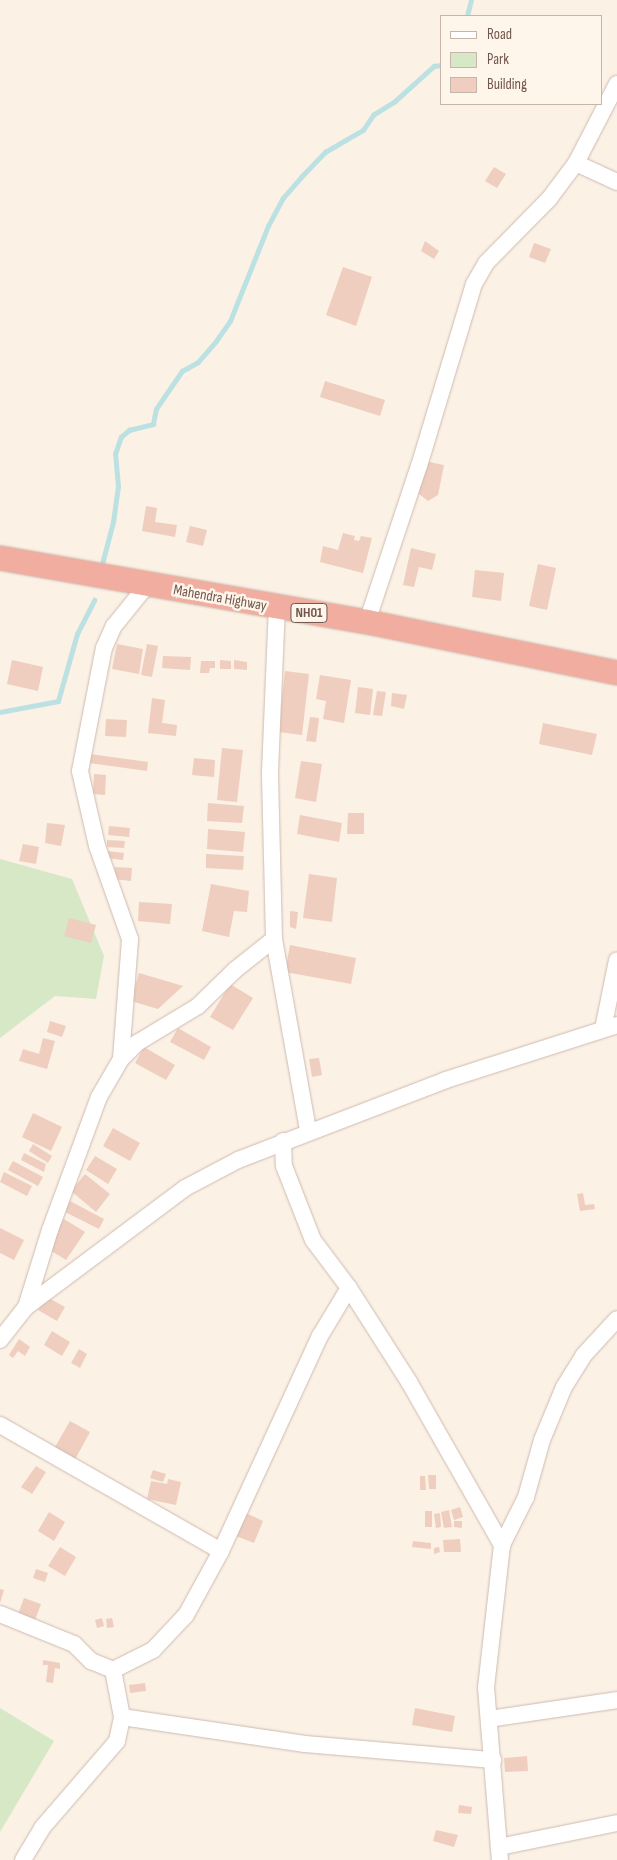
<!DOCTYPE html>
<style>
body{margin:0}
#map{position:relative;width:617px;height:1860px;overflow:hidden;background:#fbf1e5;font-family:"Sofia Sans Condensed",sans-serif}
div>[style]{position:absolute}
.green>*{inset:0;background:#d6e8c5}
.stream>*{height:4.5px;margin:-2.25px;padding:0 2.25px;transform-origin:2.25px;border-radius:2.25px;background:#bbe1e3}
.building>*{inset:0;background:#efcebf}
.roads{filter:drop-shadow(0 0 1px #cebaaf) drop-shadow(0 0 1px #cebaaf)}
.minor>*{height:16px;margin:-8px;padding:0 8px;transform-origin:8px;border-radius:8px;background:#fff}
.highway>*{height:24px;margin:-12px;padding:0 12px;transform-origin:12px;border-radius:12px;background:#f1aea0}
span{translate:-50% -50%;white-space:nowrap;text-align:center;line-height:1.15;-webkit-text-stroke:5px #fef5eb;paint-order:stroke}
.shield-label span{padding:1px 4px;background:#fef5eb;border:1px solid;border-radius:4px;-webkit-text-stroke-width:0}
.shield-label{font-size:14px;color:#72564c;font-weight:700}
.street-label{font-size:15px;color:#72564c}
.legend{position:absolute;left:440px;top:15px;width:162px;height:90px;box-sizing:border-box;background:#fef5eb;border:1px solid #c6b5ab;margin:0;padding:6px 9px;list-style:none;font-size:15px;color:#72564c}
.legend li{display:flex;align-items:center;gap:10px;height:25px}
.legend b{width:25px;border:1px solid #c6b5ab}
</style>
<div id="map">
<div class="green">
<i style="clip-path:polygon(0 859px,72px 879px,104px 956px,96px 999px,55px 996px,0 1038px)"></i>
<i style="clip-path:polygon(0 1708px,54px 1741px,0 1832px)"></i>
</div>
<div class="stream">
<i style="left:467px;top:16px;width:16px;rotate:-76deg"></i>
<i style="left:101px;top:568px;width:48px;rotate:-75.4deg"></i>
<i style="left:113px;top:522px;width:35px;rotate:-82deg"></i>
<i style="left:118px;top:487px;width:33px;rotate:-95deg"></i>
<i style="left:115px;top:454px;width:18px;rotate:-71deg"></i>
<i style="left:121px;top:437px;width:11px;rotate:-41deg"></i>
<i style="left:129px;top:430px;width:25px;rotate:-14deg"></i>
<i style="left:153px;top:424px;width:15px;rotate:-79deg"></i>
<i style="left:156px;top:409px;width:46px;rotate:-55.6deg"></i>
<i style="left:182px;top:371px;width:18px;rotate:-29deg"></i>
<i style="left:198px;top:362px;width:28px;rotate:-49deg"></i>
<i style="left:216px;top:341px;width:24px;rotate:-55deg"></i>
<i style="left:230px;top:321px;width:102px;rotate:-68.2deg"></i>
<i style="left:268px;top:226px;width:32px;rotate:-62deg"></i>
<i style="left:283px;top:198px;width:28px;rotate:-49deg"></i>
<i style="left:301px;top:177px;width:35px;rotate:-46deg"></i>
<i style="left:325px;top:152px;width:44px;rotate:-30.1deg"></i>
<i style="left:363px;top:130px;width:18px;rotate:-56deg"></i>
<i style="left:373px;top:115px;width:25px;rotate:-32deg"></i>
<i style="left:394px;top:102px;width:54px;rotate:-42deg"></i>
<i style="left:434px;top:66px;width:7px;rotate:-8deg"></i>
<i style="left:0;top:712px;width:59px;rotate:-10.7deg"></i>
<i style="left:58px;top:701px;width:70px;rotate:-74.2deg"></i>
<i style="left:77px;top:634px;width:38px;rotate:-63deg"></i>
</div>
<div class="building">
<i style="clip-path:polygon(494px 167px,506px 174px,497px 188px,485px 181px)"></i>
<i style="clip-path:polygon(425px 241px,439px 251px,434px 259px,421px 251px)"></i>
<i style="clip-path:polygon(534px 243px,551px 249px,545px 263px,529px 257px)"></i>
<i style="clip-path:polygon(343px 267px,372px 277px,356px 326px,326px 315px)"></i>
<i style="clip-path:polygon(325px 381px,385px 400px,380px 416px,320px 397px)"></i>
<i style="clip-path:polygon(420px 460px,444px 465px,438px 495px,428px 501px,414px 490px)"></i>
<i style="clip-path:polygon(146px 506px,157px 508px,155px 522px,177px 525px,175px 537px,142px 531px)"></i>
<i style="clip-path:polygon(190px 526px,207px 530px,203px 546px,186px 542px)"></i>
<i style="clip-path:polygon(343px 533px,355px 536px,354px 540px,359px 541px,361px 536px,372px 538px,363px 573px,320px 562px,323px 546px,338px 550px)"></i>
<i style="clip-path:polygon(411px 548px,436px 554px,432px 570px,419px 567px,414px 587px,403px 585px)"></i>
<i style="clip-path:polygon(538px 564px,556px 568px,547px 610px,529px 606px)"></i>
<i style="clip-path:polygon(475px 570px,504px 573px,501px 601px,472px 597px)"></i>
<i style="clip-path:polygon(117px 644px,143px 649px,139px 674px,112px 669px)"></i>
<i style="clip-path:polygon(147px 644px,158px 646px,152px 677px,141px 675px)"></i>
<i style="clip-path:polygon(163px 656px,191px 657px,190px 670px,162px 668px)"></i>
<i style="clip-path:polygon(12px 660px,43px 667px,38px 691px,7px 684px)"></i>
<i style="clip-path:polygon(220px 660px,231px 661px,231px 669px,220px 669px)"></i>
<i style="clip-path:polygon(234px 660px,247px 662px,247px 670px,234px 669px)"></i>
<i style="clip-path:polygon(201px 661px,215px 661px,215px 668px,210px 668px,209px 673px,200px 673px)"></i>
<i style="clip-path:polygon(285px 671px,309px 674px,302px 735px,278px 732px)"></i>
<i style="clip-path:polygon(320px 675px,351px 680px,344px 723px,323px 719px,326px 701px,316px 699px)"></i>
<i style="clip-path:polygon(358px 687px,373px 689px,370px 715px,355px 713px)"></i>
<i style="clip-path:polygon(377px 691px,386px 692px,382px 716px,373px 715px)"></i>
<i style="clip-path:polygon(392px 693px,407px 695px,404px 709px,391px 706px)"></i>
<i style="clip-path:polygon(152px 698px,165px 700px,162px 723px,177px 725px,176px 736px,148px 733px)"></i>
<i style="clip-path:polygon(310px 717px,319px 718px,316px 742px,306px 741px)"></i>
<i style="clip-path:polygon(106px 719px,127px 720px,126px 737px,105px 736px)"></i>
<i style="clip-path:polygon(543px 723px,597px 734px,592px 755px,539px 744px)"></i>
<i style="clip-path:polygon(222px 748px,243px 750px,237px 802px,217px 800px)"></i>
<i style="clip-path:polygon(90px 754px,148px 762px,147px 771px,89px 763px)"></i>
<i style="clip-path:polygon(194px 758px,215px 760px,214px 777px,192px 775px)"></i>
<i style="clip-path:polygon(301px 761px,322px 764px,316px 802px,295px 798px)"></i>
<i style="clip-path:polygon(94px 774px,106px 775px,105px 795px,93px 794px)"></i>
<i style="clip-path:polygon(208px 803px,244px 806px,242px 823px,207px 821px)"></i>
<i style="clip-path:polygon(348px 813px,364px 813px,364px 834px,347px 834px)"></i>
<i style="clip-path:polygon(300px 815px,342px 823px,339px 842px,297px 834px)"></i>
<i style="clip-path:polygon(47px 823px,65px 825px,61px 846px,45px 843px)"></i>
<i style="clip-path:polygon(109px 826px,130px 828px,129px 837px,108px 835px)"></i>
<i style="clip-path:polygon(208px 829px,245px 832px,243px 852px,207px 849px)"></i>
<i style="clip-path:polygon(107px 840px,125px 841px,124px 848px,107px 847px)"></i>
<i style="clip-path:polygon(23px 844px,39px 847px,36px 864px,19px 861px)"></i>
<i style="clip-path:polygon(107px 851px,124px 853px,123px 860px,106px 858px)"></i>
<i style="clip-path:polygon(206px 854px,244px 856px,243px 870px,206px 868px)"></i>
<i style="clip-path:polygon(115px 867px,132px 868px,131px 881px,114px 879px)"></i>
<i style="clip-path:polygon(309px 874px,337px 878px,332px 922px,303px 918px)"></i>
<i style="clip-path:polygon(211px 884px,249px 891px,247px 912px,234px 911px,229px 937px,202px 931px)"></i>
<i style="clip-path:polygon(139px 902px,172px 904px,170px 924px,138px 921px)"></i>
<i style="clip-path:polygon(290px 911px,298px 912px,296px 929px,290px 927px)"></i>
<i style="clip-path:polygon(69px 918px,96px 925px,91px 943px,64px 936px)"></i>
<i style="clip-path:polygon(290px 945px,356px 958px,351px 984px,285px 972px)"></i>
<i style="clip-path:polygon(139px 973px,183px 986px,158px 1009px,131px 1001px)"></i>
<i style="clip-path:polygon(230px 984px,253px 998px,233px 1030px,210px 1017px)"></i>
<i style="clip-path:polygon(50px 1021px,66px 1026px,62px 1037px,47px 1032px)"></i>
<i style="clip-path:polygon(178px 1028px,211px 1047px,204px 1060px,170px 1042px)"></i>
<i style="clip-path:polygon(43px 1038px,55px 1041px,47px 1069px,19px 1061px,23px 1049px,39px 1054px)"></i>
<i style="clip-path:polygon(144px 1047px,175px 1065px,166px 1080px,135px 1063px)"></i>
<i style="clip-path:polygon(319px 1058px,322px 1075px,312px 1077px,309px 1059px)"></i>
<i style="clip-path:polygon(33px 1113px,62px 1127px,51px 1151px,22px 1137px)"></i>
<i style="clip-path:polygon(113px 1128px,140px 1143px,130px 1161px,103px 1146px)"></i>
<i style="clip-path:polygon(33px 1144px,52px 1156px,48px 1163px,29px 1151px)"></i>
<i style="clip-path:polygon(24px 1153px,46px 1164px,44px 1172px,21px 1160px)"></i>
<i style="clip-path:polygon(95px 1156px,117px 1169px,108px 1184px,86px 1170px)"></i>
<i style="clip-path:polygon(13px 1161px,43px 1177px,38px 1186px,8px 1170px)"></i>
<i style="clip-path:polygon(4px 1172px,32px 1186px,27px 1196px,0 1182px)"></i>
<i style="clip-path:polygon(85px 1174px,110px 1194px,96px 1212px,71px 1191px)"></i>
<i style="clip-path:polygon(583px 1193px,585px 1205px,594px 1204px,595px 1209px,580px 1211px,577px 1194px)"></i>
<i style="clip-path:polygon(70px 1201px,104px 1219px,99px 1229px,65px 1212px)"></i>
<i style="clip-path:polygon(64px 1219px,85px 1232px,66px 1260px,45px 1247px)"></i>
<i style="clip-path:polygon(0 1228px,24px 1240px,14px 1260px,0 1253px)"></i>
<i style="clip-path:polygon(47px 1297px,65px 1307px,57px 1321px,38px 1310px)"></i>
<i style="clip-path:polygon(52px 1331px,70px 1342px,62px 1356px,44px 1345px)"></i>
<i style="clip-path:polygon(19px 1339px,30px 1347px,25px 1356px,18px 1351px,13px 1358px,9px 1355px)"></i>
<i style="clip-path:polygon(79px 1349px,87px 1354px,80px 1368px,71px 1363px)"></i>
<i style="clip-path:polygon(70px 1421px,90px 1432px,72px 1465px,51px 1454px)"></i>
<i style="clip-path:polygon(36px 1466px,46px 1472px,32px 1494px,21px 1487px)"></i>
<i style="clip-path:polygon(153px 1470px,166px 1474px,163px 1482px,150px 1478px)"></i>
<i style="clip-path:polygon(428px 1475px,436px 1475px,436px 1489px,429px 1489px)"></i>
<i style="clip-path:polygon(420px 1476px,425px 1476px,426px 1490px,420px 1490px)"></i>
<i style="clip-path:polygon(168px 1479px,181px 1482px,176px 1505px,147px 1499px,151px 1481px,167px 1484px)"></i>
<i style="clip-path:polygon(460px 1507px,463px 1517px,454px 1520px,451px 1510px)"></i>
<i style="clip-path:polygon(449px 1510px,452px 1527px,444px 1528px,441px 1512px)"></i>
<i style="clip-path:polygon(425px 1511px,432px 1511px,432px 1527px,425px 1527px)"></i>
<i style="clip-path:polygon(49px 1512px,65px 1522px,54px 1541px,38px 1531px)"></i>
<i style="clip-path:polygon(246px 1513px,263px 1521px,254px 1543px,236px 1536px)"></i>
<i style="clip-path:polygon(440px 1513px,441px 1527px,436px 1528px,434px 1514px)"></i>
<i style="clip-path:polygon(454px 1521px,462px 1521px,462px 1528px,454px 1527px)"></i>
<i style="clip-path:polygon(460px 1539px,461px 1552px,444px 1552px,443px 1540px)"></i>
<i style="clip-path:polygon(413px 1541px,431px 1543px,431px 1549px,412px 1547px)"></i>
<i style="clip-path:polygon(60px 1547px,76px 1557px,65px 1576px,48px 1566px)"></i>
<i style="clip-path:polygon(439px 1547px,440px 1552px,434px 1554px,434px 1548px)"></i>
<i style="clip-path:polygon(36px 1569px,48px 1573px,45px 1582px,33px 1578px)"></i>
<i style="clip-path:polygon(0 1589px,4px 1590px,0 1603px)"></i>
<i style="clip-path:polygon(24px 1598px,41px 1604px,34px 1623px,17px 1617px)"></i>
<i style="clip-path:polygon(102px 1618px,104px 1626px,97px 1628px,95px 1620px)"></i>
<i style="clip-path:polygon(112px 1618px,114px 1627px,107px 1628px,106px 1619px)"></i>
<i style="clip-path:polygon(43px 1660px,60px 1663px,60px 1669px,55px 1668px,53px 1683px,46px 1682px,48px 1665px,43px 1665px)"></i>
<i style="clip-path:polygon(145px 1683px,146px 1691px,130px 1693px,129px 1685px)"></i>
<i style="clip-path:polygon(415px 1708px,455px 1716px,452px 1732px,412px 1725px)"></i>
<i style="clip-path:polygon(527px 1756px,528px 1771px,505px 1772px,504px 1758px)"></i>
<i style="clip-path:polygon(459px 1805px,472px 1807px,471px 1814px,458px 1813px)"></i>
<i style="clip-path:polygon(436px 1830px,458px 1835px,454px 1847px,433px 1841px)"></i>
</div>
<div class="roads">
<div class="minor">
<i style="left:576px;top:163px;width:45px;rotate:24.9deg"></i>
<i style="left:367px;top:622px;width:164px;rotate:-71.6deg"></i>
<i style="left:419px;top:466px;width:190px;rotate:-73.2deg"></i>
<i style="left:474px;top:284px;width:24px;rotate:-60deg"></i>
<i style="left:486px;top:263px;width:90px;rotate:-45.5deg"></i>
<i style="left:549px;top:199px;width:45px;rotate:-53.1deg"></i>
<i style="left:576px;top:163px;width:89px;rotate:-62.6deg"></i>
<i style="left:274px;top:939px;width:194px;rotate:79.9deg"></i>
<i style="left:603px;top:1029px;width:70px;rotate:-78.5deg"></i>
<i style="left:121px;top:1059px;width:120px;rotate:-85.7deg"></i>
<i style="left:130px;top:939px;width:99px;rotate:-109.5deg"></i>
<i style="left:97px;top:846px;width:77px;rotate:-102.8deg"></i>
<i style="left:80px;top:771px;width:125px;rotate:-79deg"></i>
<i style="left:104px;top:648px;width:24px;rotate:-66deg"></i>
<i style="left:114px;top:626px;width:54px;rotate:-51deg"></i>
<i style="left:283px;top:1141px;width:25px;rotate:88deg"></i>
<i style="left:284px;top:1166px;width:79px;rotate:68.6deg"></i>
<i style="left:313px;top:1240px;width:60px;rotate:53.1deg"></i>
<i style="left:349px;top:1288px;width:112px;rotate:57.4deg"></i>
<i style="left:409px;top:1382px;width:188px;rotate:60.3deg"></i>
<i style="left:502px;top:1545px;width:143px;rotate:96.4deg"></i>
<i style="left:486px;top:1687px;width:174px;rotate:85.4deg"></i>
<i style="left:26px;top:1307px;width:199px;rotate:-36.8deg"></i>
<i style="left:185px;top:1188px;width:60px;rotate:-27.8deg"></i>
<i style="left:238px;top:1160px;width:223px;rotate:-21deg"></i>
<i style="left:446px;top:1080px;width:180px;rotate:-17.8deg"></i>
<i style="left:0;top:1340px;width:42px;rotate:-51.8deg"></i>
<i style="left:26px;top:1307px;width:81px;rotate:-72.7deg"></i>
<i style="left:50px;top:1230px;width:142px;rotate:-69.8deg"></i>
<i style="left:99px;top:1097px;width:44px;rotate:-59.9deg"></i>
<i style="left:121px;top:1059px;width:23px;rotate:-45deg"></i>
<i style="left:137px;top:1043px;width:71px;rotate:-31.2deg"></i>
<i style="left:198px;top:1006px;width:52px;rotate:-44.2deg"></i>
<i style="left:235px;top:970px;width:50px;rotate:-38.5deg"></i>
<i style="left:274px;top:939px;width:167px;rotate:-91.4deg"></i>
<i style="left:270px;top:772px;width:164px;rotate:-87.6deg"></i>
<i style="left:0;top:1425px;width:254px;rotate:29.7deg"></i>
<i style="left:502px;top:1545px;width:54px;rotate:-63.4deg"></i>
<i style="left:526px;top:1497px;width:59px;rotate:-74.3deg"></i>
<i style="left:542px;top:1440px;width:57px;rotate:-67.5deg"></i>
<i style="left:564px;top:1387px;width:36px;rotate:-58deg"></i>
<i style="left:583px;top:1356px;width:50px;rotate:-47.4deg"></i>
<i style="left:0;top:1614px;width:80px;rotate:22.1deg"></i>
<i style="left:74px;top:1644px;width:24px;rotate:45deg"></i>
<i style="left:91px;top:1661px;width:24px;rotate:22deg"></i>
<i style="left:122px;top:1717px;width:185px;rotate:8.4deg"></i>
<i style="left:305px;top:1744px;width:189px;rotate:4.9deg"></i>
<i style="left:489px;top:1719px;width:129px;rotate:-8.4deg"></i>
<i style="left:499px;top:1847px;width:120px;rotate:-11.5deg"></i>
<i style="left:23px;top:1860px;width:37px;rotate:-59deg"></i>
<i style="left:42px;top:1828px;width:115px;rotate:-49.2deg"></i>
<i style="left:117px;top:1741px;width:25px;rotate:-78deg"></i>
<i style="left:122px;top:1717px;width:48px;rotate:-100.8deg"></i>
<i style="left:113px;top:1670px;width:45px;rotate:-26.6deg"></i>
<i style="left:153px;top:1650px;width:48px;rotate:-46.7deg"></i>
<i style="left:186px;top:1615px;width:73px;rotate:-61.3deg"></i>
<i style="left:221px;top:1551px;width:237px;rotate:-65.3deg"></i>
<i style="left:320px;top:1336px;width:56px;rotate:-58.9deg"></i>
</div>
<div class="highway">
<i style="left:0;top:558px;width:373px;rotate:9.9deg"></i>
<i style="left:367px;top:622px;width:255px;rotate:11.5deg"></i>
</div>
</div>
<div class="shield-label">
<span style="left:309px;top:613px">NH01</span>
</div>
<div class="street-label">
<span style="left:220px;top:598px;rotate:10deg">Mahendra Highway</span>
</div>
<ul class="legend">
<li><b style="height:6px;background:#fff"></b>Road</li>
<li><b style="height:14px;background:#d6e8c5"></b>Park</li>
<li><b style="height:14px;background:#efcebf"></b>Building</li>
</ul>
</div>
